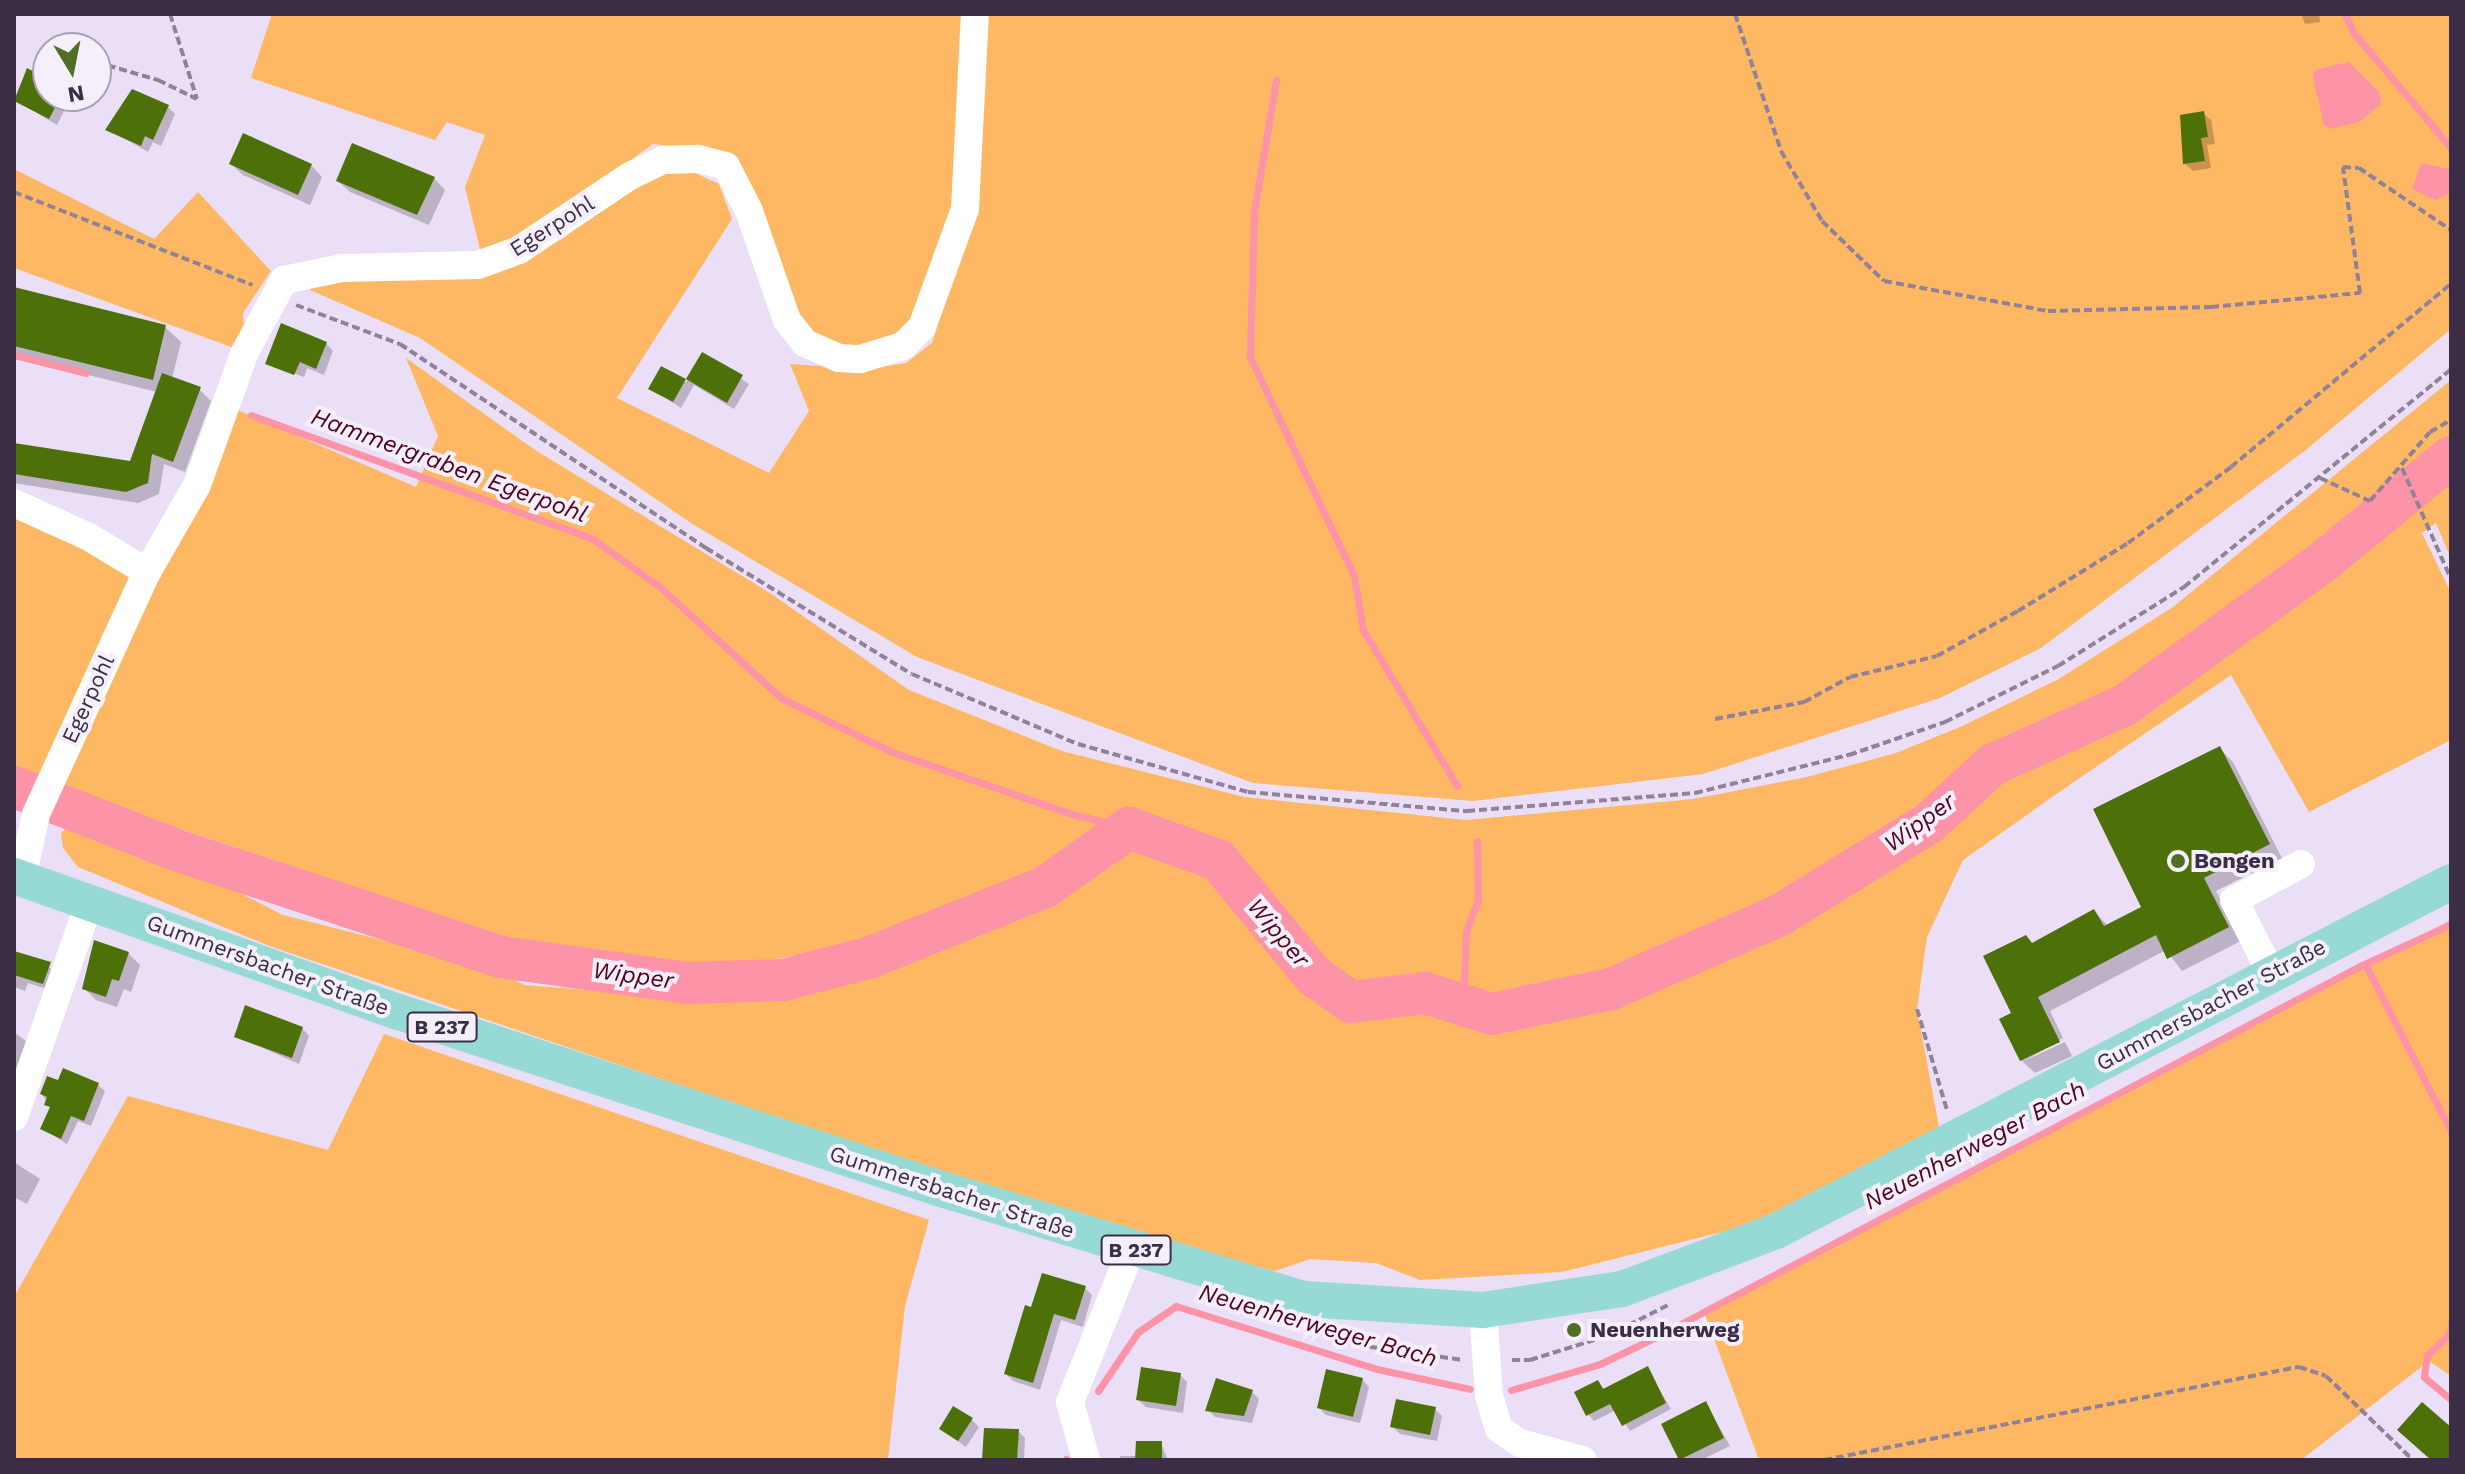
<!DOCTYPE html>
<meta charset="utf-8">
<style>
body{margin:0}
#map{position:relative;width:2465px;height:1474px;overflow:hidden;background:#ebdef7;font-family:"Work Sans",sans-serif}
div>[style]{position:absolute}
.green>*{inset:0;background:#feb762}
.water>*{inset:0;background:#fd93a7}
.shadow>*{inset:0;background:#0003}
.stream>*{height:7px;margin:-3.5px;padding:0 3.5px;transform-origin:3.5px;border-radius:3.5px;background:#fd93a7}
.river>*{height:42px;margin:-21px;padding:0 21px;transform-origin:21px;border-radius:21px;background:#fd93a7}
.building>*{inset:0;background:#4d7108}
.path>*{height:4px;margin-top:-2px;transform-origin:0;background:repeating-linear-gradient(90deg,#8f829a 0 8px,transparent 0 12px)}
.minor>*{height:28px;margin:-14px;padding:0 14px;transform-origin:14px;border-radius:14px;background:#fff}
.major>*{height:36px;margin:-18px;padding:0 18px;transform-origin:18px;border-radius:18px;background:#97dad5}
.dots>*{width:22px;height:22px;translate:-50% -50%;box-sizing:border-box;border:4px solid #f5effb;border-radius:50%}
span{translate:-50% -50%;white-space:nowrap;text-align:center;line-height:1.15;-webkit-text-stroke:8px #f5effb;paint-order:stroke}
.shield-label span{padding:2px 6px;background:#f5effb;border:2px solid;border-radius:6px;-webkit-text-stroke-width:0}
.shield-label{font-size:20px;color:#3a2d45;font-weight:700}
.street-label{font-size:22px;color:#3a2d45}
.poi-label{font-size:22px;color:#3a2d45;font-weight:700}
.left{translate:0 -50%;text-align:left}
.water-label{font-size:24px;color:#53001d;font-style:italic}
.frame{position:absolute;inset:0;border:16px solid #3a2d45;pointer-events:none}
.north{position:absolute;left:32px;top:32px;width:80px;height:80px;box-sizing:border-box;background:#f5effb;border:2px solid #aaa1b2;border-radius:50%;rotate:170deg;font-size:22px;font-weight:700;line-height:32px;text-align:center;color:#3a2d45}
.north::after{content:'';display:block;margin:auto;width:28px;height:36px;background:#506f24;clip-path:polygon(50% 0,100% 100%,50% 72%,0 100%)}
</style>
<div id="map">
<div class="green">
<i style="clip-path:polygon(272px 14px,964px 14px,953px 202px,915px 321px,886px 346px,835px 346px,795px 322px,703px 150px,653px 144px,514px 245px,481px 254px,465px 187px,485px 135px,447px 122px,435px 140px,251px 78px)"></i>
<i style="clip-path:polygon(978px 14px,2451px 14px,2451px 329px,2307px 449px,2041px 648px,1940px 698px,1703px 774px,1473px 801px,1253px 783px,917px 657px,694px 525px,420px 338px,310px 290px,313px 279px,441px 278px,666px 174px,695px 173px,719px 184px,732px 219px,617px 398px,769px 473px,809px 411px,790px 364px,869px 369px,906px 363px,932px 343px,973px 211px)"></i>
<i style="clip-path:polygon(14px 169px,154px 239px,198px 192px,271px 271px,243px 313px,245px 352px,14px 268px)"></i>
<i style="clip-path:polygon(406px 358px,535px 450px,770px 593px,909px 690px,1062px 751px,1244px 797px,1466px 820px,1693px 799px,1807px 777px,1896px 753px,1960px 727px,2057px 680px,2173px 607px,2451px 380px,2451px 559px,2436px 523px,2422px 533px,2451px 593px,2451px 740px,2309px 812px,2231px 675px,2068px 786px,1963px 860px,1927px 937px,1917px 1009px,1939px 1127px,1758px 1223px,1562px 1272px,1420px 1280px,1376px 1263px,1310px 1259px,1275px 1271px,1140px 1237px,948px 1176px,272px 947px,78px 867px,63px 848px,61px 833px,72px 823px,174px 859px,283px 915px,492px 968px,524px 985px,688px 998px,798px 987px,893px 963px,1047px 899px,1107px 868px,1080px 846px,1034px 882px,875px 940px,756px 963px,671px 969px,505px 938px,189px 832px,46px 791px,14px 774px,14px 503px,147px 572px,226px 405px,416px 487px,438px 436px)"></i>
<i style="clip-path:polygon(2451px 920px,2451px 1376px,2429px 1361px,2301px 1460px,1759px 1460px,1703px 1309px)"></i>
<i style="clip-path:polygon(384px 1034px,929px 1220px,905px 1306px,888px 1460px,14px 1460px,14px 1297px,128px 1096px,328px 1150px)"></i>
</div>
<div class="water">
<i style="clip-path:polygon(2349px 62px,2379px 92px,2381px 104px,2359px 122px,2331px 129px,2324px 125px,2313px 76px,2315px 70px)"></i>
<i style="clip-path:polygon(2421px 163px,2450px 169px,2449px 194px,2435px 200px,2412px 189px)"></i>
</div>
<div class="shadow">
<i style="clip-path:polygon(2301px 14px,2319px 14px,2320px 22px,2305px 24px)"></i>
<i style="clip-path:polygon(28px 71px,48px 81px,48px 96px,71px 97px,57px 125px,14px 99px)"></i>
<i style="clip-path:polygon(168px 107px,175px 114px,161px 146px,153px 142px,148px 152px,108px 129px)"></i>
<i style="clip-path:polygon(2203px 113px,2211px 120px,2215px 144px,2207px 145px,2211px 168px,2193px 171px,2185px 164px)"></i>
<i style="clip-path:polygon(231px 164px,311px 165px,322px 177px,310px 205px,243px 175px)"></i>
<i style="clip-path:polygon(434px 178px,445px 190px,429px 225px,350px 192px,338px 181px)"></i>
<i style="clip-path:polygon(14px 289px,165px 327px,181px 342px,172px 379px,199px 389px,211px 401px,185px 472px,164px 464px,159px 494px,138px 503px,14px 483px,14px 445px,132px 463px,157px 392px,16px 357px)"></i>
<i style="clip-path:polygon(326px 343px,333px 351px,324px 375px,307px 368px,304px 377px,267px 363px)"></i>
<i style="clip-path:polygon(703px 354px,749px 384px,734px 409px,694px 385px,681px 408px,651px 388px,662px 369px,686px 382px)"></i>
<i style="clip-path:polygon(2220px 749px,2233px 762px,2282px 858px,2216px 891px,2241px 941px,2182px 971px,2166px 950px,2050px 1011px,2063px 1038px,2024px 1061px,2065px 1042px,2072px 1056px,2035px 1073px,2021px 1060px,2014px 1014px,2032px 945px,2094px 911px,2107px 925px,2144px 908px)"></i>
<i style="clip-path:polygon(14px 953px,57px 971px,50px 990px,28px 983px,25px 991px,14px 987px)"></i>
<i style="clip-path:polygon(128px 953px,140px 965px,131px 992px,124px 989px,117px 1007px,96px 1000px,84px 988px)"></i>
<i style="clip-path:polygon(302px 1028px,309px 1036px,299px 1064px,236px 1036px)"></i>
<i style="clip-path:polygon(14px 1032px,31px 1045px,20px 1073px,14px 1070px)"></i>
<i style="clip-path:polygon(59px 1083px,98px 1085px,105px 1091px,91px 1126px,78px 1121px,67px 1144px,42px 1128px,51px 1109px,42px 1094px)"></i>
<i style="clip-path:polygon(14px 1162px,40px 1179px,27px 1204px,14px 1197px)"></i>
<i style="clip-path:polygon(1085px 1288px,1092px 1295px,1083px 1327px,1061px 1320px,1040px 1390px,1013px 1381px,1006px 1374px,1032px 1310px)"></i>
<i style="clip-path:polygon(1647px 1369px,1671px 1409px,1630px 1431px,1616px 1410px,1594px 1421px,1588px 1414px,1598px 1383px,1606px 1390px)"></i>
<i style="clip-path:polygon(1180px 1375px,1187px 1382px,1183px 1413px,1146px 1407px,1138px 1400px)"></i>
<i style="clip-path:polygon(1362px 1379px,1369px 1387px,1360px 1423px,1326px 1415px,1319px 1408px)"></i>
<i style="clip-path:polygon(1252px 1392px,1259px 1399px,1252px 1423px,1215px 1417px,1208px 1410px)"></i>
<i style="clip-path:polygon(1706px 1404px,1730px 1446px,1701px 1460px,1682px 1460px)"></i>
<i style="clip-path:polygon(1435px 1409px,1442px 1416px,1437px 1441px,1400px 1434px,1393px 1427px)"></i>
<i style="clip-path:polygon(972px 1420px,979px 1427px,966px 1447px,941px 1429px)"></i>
<i style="clip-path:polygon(1018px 1431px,1025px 1438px,1024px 1460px,984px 1460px)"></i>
<i style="clip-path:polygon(1161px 1443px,1168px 1460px,1119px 1460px,1120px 1456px,1138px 1456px)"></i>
</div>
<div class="stream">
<i style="left:2345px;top:14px;width:20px;rotate:66deg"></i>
<i style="left:2353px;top:32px;width:152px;rotate:49.8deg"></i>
<i style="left:1276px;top:80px;width:134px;rotate:99.5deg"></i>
<i style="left:1254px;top:212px;width:145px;rotate:91.6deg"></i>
<i style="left:1250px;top:357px;width:242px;rotate:64.6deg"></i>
<i style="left:1354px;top:576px;width:55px;rotate:80.5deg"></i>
<i style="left:1363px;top:630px;width:182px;rotate:58.9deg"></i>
<i style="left:14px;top:355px;width:74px;rotate:14deg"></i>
<i style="left:251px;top:415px;width:364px;rotate:19.9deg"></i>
<i style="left:593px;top:539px;width:82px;rotate:35.6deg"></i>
<i style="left:660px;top:587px;width:164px;rotate:42.5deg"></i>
<i style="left:781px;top:698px;width:123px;rotate:25.9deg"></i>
<i style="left:892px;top:752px;width:190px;rotate:19deg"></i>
<i style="left:1072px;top:814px;width:59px;rotate:13.8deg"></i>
<i style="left:2365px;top:964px;width:188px;rotate:62.8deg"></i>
<i style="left:1463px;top:1005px;width:74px;rotate:-87.7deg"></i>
<i style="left:1466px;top:931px;width:33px;rotate:-69deg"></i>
<i style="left:1478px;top:900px;width:59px;rotate:-91deg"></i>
<i style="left:2451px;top:1324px;width:10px;rotate:101deg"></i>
<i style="left:2449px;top:1334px;width:30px;rotate:136deg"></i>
<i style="left:2427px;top:1355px;width:22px;rotate:98deg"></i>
<i style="left:2424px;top:1377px;width:35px;rotate:40deg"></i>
<i style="left:1511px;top:1390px;width:93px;rotate:-16.3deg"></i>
<i style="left:1600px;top:1364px;width:62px;rotate:-25.7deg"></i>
<i style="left:1656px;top:1337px;width:796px;rotate:-27.79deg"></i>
<i style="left:2360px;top:966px;width:100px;rotate:-24.8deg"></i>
<i style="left:1098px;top:1391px;width:71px;rotate:-55.9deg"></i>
<i style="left:1138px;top:1332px;width:46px;rotate:-34.4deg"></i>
<i style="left:1176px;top:1306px;width:211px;rotate:17.4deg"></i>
<i style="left:1377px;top:1369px;width:95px;rotate:12.1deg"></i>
<i style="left:1066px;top:1459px;width:1px;rotate:45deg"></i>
</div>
<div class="river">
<i style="left:14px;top:787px;width:180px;rotate:21.2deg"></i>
<i style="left:182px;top:852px;width:336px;rotate:18.2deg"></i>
<i style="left:501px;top:957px;width:189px;rotate:7.9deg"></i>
<i style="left:688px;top:983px;width:95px;rotate:-1.8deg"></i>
<i style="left:783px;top:980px;width:91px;rotate:-14.6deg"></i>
<i style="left:871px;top:957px;width:188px;rotate:-21.9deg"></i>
<i style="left:1045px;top:887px;width:103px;rotate:-35.1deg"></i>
<i style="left:1129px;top:828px;width:95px;rotate:19.8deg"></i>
<i style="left:1218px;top:860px;width:151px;rotate:50.4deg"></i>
<i style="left:1314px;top:976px;width:45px;rotate:35.1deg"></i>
<i style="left:1351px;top:1002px;width:75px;rotate:-6.9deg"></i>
<i style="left:1425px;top:993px;width:70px;rotate:17.4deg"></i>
<i style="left:1492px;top:1014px;width:122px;rotate:-11.9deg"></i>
<i style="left:1611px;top:989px;width:184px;rotate:-23.6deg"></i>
<i style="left:1780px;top:915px;width:175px;rotate:-31.7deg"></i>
<i style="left:1929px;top:823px;width:86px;rotate:-42.6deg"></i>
<i style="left:1992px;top:765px;width:146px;rotate:-24.3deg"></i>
<i style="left:2125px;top:705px;width:247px;rotate:-35.9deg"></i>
<i style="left:2325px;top:560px;width:163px;rotate:-39.3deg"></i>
</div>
<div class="building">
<i style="clip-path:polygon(27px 68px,48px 79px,48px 96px,61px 96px,49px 119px,14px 101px)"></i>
<i style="clip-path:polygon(132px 89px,169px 105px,153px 140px,145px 136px,141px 146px,105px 130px)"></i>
<i style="clip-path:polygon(2204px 111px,2208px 137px,2201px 138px,2205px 161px,2183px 164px,2180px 115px)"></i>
<i style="clip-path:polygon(243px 133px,312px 164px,298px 195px,229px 164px)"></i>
<i style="clip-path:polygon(352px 143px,435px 177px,417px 215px,336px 181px)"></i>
<i style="clip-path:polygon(14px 287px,166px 325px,153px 380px,14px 346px)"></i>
<i style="clip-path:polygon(281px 323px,327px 342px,316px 369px,300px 362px,294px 375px,265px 364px)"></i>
<i style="clip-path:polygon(702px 352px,743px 375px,727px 403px,686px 379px)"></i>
<i style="clip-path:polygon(661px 366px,686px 379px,673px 402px,648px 389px)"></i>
<i style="clip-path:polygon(162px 373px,201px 387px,173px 462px,152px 454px,148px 483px,126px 492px,14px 474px,14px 443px,130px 461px)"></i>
<i style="clip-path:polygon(2220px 746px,2270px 844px,2204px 878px,2229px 927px,2167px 959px,2156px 935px,2038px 997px,2060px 1042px,2020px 1061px,1999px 1019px,2011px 1013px,1983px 956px,2026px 935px,2032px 943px,2094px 909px,2104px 926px,2141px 907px,2093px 809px)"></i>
<i style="clip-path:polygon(94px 940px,129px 952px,119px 981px,112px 979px,106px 997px,82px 989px)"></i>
<i style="clip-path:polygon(14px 951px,51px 962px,43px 984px,14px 975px)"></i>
<i style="clip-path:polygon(245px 1005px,303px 1027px,292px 1058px,234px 1037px)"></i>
<i style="clip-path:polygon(63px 1068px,99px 1083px,84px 1121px,71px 1116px,61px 1139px,40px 1129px,50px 1107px,44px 1105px,47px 1097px,40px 1094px,47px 1076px,58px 1080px)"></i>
<i style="clip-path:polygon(1042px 1273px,1086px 1286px,1075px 1320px,1054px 1314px,1033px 1383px,1004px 1374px,1025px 1305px,1031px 1307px)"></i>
<i style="clip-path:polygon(1648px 1366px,1666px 1403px,1622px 1426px,1610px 1404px,1586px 1416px,1574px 1392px,1598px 1380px,1603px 1389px)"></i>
<i style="clip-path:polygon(1141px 1367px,1181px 1373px,1176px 1406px,1136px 1400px)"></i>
<i style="clip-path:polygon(1326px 1369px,1363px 1378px,1353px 1417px,1317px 1408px)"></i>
<i style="clip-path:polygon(1216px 1378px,1253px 1390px,1244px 1416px,1205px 1411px)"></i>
<i style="clip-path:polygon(1396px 1399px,1436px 1407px,1430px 1435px,1390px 1427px)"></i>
<i style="clip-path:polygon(1706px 1401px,1724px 1438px,1679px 1460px,1661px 1424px)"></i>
<i style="clip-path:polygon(2422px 1402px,2451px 1427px,2451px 1460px,2431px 1460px,2397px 1430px)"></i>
<i style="clip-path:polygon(953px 1406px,973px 1418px,958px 1441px,939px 1429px)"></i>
<i style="clip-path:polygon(984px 1428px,1019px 1429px,1017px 1460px,982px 1460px)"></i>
<i style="clip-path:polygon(1136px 1441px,1162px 1441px,1162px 1460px,1135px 1460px)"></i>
</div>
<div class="path">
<i style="left:170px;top:14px;width:89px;rotate:72.4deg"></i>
<i style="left:1735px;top:14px;width:145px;rotate:71.4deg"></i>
<i style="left:1781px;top:151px;width:81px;rotate:59.6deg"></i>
<i style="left:1822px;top:221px;width:86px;rotate:44.1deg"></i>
<i style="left:1884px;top:281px;width:167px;rotate:10.4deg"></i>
<i style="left:2048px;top:311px;width:163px;rotate:-1.4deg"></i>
<i style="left:2211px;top:307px;width:150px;rotate:-5.4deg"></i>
<i style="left:2360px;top:293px;width:127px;rotate:-97.7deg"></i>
<i style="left:2343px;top:167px;width:16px;rotate:4deg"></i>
<i style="left:2359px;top:168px;width:111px;rotate:34deg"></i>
<i style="left:96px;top:62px;width:65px;rotate:16.2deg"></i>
<i style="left:158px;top:80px;width:43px;rotate:26deg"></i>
<i style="left:14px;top:192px;width:256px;rotate:21.3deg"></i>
<i style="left:296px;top:305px;width:111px;rotate:20.6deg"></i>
<i style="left:400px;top:344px;width:368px;rotate:33.7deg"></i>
<i style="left:706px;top:548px;width:241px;rotate:31.5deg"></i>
<i style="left:912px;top:674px;width:180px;rotate:22.9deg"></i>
<i style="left:1078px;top:744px;width:177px;rotate:15.8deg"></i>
<i style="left:1248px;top:792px;width:220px;rotate:5deg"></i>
<i style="left:1467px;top:811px;width:229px;rotate:-4.5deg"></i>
<i style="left:1695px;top:793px;width:159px;rotate:-13.9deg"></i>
<i style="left:1849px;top:755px;width:102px;rotate:-19deg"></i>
<i style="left:1945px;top:722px;width:126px;rotate:-26.4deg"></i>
<i style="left:2058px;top:666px;width:149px;rotate:-32.1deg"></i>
<i style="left:2184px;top:587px;width:345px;rotate:-39.2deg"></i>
<i style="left:2402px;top:468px;width:121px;rotate:66.2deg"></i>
<i style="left:2320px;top:478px;width:55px;rotate:24.7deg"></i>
<i style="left:2370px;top:501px;width:91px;rotate:-49deg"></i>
<i style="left:2430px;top:432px;width:24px;rotate:-30deg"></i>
<i style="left:1715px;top:719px;width:91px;rotate:-10.8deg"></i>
<i style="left:1804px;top:702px;width:52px;rotate:-28.5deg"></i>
<i style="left:1850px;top:677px;width:89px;rotate:-13.6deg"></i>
<i style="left:1937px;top:656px;width:93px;rotate:-29.1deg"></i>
<i style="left:2018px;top:611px;width:129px;rotate:-31.7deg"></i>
<i style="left:2128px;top:543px;width:128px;rotate:-36.4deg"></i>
<i style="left:2231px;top:467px;width:286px;rotate:-39.8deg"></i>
<i style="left:1917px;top:1009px;width:105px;rotate:73.5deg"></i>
<i style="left:1315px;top:1331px;width:44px;rotate:18.4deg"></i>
<i style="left:1357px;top:1345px;width:107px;rotate:8.1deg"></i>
<i style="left:1512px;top:1360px;width:18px"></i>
<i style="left:1530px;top:1360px;width:81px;rotate:-17.3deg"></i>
<i style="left:1607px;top:1336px;width:68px;rotate:-26.9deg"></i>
<i style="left:1824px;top:1460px;width:484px;rotate:-11.1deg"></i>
<i style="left:2299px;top:1367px;width:28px;rotate:18deg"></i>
<i style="left:2326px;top:1376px;width:121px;rotate:44deg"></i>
</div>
<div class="minor">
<i style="left:14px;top:503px;width:82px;rotate:24.4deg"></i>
<i style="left:89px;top:537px;width:68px;rotate:31.1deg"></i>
<i style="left:22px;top:879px;width:66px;rotate:-77.8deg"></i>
<i style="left:36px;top:814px;width:266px;rotate:-65.4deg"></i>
<i style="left:147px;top:572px;width:100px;rotate:-60.1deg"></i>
<i style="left:197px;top:485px;width:141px;rotate:-70.2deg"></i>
<i style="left:245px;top:352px;width:82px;rotate:-61.6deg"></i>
<i style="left:284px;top:280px;width:59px;rotate:-11.7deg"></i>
<i style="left:342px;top:268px;width:136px;rotate:-1.3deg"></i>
<i style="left:478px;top:265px;width:44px;rotate:-20.1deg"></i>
<i style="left:519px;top:250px;width:133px;rotate:-33.7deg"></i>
<i style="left:630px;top:176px;width:37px;rotate:-26deg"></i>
<i style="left:663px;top:160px;width:36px;rotate:-2deg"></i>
<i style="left:699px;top:159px;width:28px;rotate:15deg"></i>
<i style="left:726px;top:166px;width:51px;rotate:62.9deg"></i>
<i style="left:749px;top:211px;width:115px;rotate:70.8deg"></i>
<i style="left:787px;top:320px;width:29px;rotate:52deg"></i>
<i style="left:805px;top:343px;width:36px;rotate:24deg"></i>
<i style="left:838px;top:358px;width:22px;rotate:3deg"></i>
<i style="left:860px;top:359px;width:45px;rotate:-16.8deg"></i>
<i style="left:903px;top:346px;width:27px;rotate:-45deg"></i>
<i style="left:922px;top:327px;width:126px;rotate:-70deg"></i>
<i style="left:965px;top:209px;width:195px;rotate:-87.1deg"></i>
<i style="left:2271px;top:973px;width:82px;rotate:-116.9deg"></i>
<i style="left:2234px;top:900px;width:76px;rotate:-28.2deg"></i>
<i style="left:14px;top:1117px;width:229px;rotate:-70.6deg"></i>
<i style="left:1483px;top:1310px;width:86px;rotate:86deg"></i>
<i style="left:1489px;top:1396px;width:34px;rotate:73deg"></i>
<i style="left:1499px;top:1429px;width:25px;rotate:34deg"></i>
<i style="left:1520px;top:1443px;width:65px;rotate:15.1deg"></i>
<i style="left:1086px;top:1460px;width:60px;rotate:-105.4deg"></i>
<i style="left:1070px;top:1402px;width:166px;rotate:-68.1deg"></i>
</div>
<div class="major">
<i style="left:14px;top:876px;width:408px;rotate:19.5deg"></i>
<i style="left:399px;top:1012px;width:567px;rotate:18.08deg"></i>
<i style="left:938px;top:1188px;width:382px;rotate:16.9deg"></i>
<i style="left:1304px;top:1299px;width:179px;rotate:3.5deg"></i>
<i style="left:1483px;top:1310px;width:141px;rotate:-8.6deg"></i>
<i style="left:1622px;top:1289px;width:162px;rotate:-20.6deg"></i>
<i style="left:1774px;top:1232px;width:762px;rotate:-27.34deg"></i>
</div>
<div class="dots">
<i style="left:2178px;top:861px;background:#506f24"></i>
<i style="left:1574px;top:1330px;background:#506f24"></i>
</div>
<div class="shield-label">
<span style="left:442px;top:1027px">B 237</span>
<span style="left:1136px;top:1250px">B 237</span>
</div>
<div class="street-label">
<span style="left:552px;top:226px;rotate:-32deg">Egerpohl</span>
<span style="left:88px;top:699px;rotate:-65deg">Egerpohl</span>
<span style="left:268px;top:965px;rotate:20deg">Gummersbacher Straße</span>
<span style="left:2211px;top:1005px;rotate:-28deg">Gummersbacher Straße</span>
<span style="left:952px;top:1192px;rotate:18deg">Gummersbacher Straße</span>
</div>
<div class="poi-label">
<span class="left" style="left:2194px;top:861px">Bongen</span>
<span class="left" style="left:1590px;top:1330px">Neuenherweg</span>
</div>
<div class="water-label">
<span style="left:449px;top:466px;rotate:20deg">Hammergraben Egerpohl</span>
<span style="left:1920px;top:823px;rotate:-36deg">Wipper</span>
<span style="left:1278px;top:933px;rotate:50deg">Wipper</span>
<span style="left:633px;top:976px;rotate:8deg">Wipper</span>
<span style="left:1975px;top:1146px;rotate:-28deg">Neuenherweger Bach</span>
<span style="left:1318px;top:1326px;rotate:16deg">Neuenherweger Bach</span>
</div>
<div class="frame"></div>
<div class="north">N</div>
</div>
